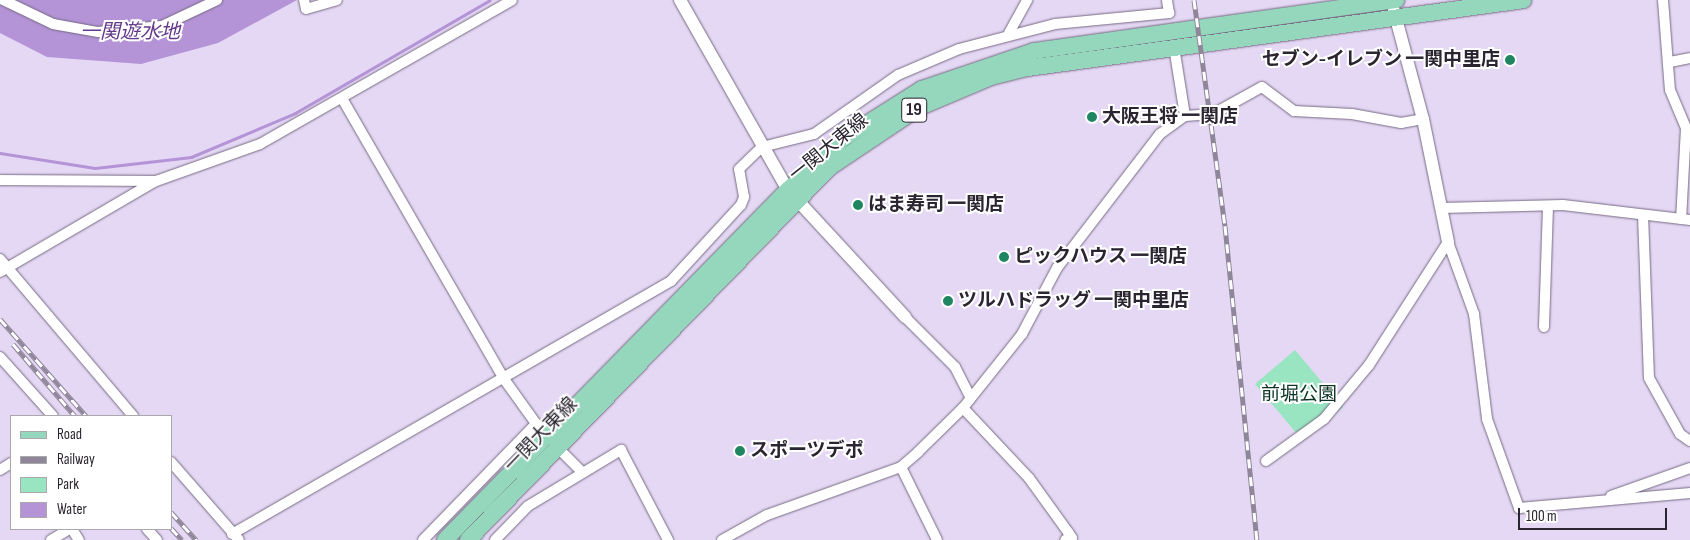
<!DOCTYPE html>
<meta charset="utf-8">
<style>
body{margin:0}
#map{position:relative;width:1690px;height:540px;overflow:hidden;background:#e5d8f4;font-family:"Sofia Sans Condensed","Noto Sans JP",sans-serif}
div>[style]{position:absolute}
.green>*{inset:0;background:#99e4c1}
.water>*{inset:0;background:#b494d7}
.stream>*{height:3px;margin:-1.5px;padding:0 1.5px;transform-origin:1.5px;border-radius:1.5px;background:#b494d7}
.roads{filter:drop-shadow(0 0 1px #766a83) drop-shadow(0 0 1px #766a83)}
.minor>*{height:10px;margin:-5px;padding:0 5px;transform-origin:5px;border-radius:5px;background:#fff}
.tertiary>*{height:12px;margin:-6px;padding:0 6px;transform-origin:6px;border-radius:6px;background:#fff}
.primary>*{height:16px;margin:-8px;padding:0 8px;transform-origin:8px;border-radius:8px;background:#94d7bc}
.rail>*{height:5px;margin-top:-2.5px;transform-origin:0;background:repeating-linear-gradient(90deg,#fff 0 9px,#90869a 0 18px);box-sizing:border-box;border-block:1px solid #90869a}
.dots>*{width:14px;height:14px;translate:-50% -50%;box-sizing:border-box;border:2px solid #fff;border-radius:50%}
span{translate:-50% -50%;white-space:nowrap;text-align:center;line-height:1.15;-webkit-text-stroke:4px #fff;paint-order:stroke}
.shield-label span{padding:1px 4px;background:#fff;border:1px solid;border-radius:4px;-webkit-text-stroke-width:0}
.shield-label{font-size:18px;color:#2a2530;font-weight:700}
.poi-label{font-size:19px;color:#2a2530;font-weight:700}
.right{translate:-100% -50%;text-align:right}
.left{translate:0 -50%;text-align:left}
.street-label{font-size:19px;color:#2a2530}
.park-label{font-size:19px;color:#0c3324}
.water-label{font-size:20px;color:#643a8a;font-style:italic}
.legend{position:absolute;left:10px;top:415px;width:162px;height:115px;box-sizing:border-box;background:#fff;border:1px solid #aaa8ac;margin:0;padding:6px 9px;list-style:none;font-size:15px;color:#2a2530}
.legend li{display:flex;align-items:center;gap:10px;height:25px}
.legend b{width:25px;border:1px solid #aaa8ac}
.scale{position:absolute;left:1518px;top:508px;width:149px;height:22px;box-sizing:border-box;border:2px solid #2a2530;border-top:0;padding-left:6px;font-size:15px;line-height:18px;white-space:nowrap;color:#2a2530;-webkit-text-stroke:4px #fff;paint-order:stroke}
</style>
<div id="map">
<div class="green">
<i style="clip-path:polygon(1295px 350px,1343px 407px,1303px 441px,1255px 384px)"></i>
</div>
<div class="water">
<i style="clip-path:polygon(0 0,297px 0,218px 43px,141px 64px,47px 57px,0 33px)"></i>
</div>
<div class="stream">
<i style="left:0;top:153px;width:96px;rotate:9deg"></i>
<i style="left:95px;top:168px;width:97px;rotate:-6.5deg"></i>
<i style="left:191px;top:157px;width:113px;rotate:-22.9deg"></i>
<i style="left:295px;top:113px;width:225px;rotate:-30.1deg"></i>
</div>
<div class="roads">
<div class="minor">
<i style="left:3px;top:0;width:55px;rotate:25.6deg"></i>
<i style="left:53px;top:24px;width:46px;rotate:10.1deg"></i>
<i style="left:98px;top:32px;width:64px;rotate:-5.4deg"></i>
<i style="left:162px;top:26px;width:61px;rotate:-25.3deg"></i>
<i style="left:304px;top:0;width:9px;rotate:77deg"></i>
<i style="left:306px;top:9px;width:32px;rotate:-16deg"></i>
<i style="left:1663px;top:0;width:90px;rotate:85.6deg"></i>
<i style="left:1670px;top:90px;width:41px;rotate:67.2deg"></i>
<i style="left:1686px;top:128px;width:91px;rotate:93.1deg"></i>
<i style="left:1009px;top:33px;width:38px;rotate:-61deg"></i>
<i style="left:1174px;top:47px;width:70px;rotate:80.9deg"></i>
<i style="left:1670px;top:62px;width:20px;rotate:-11deg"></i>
<i style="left:343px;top:100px;width:322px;rotate:60deg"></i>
<i style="left:504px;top:379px;width:70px;rotate:54.3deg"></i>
<i style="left:0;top:180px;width:155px;rotate:0.4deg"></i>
<i style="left:1441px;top:208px;width:122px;rotate:-1.4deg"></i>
<i style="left:1563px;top:205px;width:128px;rotate:6.7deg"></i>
<i style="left:1643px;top:215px;width:163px;rotate:87.9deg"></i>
<i style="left:1649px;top:378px;width:64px;rotate:61deg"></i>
<i style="left:1680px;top:434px;width:12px;rotate:35deg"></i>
<i style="left:1448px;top:242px;width:77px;rotate:70.1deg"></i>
<i style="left:1474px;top:314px;width:106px;rotate:82.9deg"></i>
<i style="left:1487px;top:419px;width:95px;rotate:70.2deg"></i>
<i style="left:1519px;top:508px;width:172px;rotate:-5deg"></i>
<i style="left:0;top:259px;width:206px;rotate:49.7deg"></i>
<i style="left:0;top:272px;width:181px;rotate:-30.3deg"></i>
<i style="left:156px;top:181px;width:110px;rotate:-19.6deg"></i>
<i style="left:260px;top:144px;width:290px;rotate:-29.7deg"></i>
<i style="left:905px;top:317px;width:71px;rotate:45deg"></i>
<i style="left:955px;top:367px;width:33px;rotate:63deg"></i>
<i style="left:1544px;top:327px;width:121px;rotate:-88.1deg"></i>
<i style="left:0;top:357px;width:79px;rotate:48.1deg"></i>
<i style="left:963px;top:408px;width:96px;rotate:46.7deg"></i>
<i style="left:1029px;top:478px;width:67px;rotate:54.2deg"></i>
<i style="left:1068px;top:532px;width:7px;rotate:56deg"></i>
<i style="left:1072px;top:538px;width:7px;rotate:164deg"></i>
<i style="left:557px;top:447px;width:34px;rotate:45deg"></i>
<i style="left:1266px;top:461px;width:72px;rotate:-35.9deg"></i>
<i style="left:1324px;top:419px;width:70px;rotate:-50.2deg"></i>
<i style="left:1369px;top:365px;width:146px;rotate:-57.3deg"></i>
<i style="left:171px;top:462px;width:103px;rotate:48.9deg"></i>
<i style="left:901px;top:467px;width:81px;rotate:63.7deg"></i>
<i style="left:0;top:470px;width:13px;rotate:-32deg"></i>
<i style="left:1611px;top:496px;width:84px;rotate:-19.5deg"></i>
<i style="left:72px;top:529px;width:13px;rotate:58deg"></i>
<i style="left:147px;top:529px;width:15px;rotate:48deg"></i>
<i style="left:232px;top:534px;width:507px;rotate:-29.96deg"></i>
<i style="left:671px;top:281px;width:103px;rotate:-47.4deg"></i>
<i style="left:741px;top:205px;width:9px;rotate:-69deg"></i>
<i style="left:744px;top:197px;width:28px;rotate:-100deg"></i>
<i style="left:739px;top:169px;width:32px;rotate:-44deg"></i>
<i style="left:762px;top:147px;width:54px;rotate:-14deg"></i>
<i style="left:814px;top:134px;width:103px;rotate:-35.1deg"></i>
<i style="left:898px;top:75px;width:66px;rotate:-23.1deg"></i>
<i style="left:959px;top:49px;width:99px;rotate:-14.6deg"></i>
<i style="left:1055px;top:24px;width:115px;rotate:-5.5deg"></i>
<i style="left:1169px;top:13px;width:13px;rotate:-99deg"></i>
<i style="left:51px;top:540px;width:21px;rotate:-31deg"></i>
<i style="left:423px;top:540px;width:159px;rotate:-45.8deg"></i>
<i style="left:495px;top:540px;width:47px;rotate:-45.9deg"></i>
<i style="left:528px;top:506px;width:109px;rotate:-31.1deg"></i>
<i style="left:621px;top:450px;width:102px;rotate:62.4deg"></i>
<i style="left:722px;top:540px;width:51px;rotate:-29.1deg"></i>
<i style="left:767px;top:515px;width:142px;rotate:-19.7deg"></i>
<i style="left:901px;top:467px;width:23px;rotate:-41deg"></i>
<i style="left:918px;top:452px;width:63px;rotate:-44.4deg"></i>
<i style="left:963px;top:408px;width:95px;rotate:-51.4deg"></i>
<i style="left:1022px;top:334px;width:75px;rotate:-62.1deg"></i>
<i style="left:1057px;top:268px;width:169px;rotate:-52.5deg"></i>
<i style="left:1160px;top:134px;width:31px;rotate:-36deg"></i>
<i style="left:1185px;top:116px;width:28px;rotate:-4deg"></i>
<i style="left:1213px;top:114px;width:56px;rotate:-28.9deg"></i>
<i style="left:1262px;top:87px;width:40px;rotate:37deg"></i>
<i style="left:1294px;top:111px;width:58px;rotate:3deg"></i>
<i style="left:1352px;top:114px;width:50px;rotate:10.4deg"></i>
<i style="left:1401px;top:123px;width:22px;rotate:-10deg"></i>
</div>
<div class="tertiary">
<i style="left:680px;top:0;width:219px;rotate:60.4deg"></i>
<i style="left:788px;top:190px;width:173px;rotate:47.3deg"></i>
<i style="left:1394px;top:11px;width:112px;rotate:75deg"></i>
<i style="left:1423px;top:119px;width:126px;rotate:78.5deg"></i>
</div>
<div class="primary">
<i style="left:445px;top:540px;width:490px;rotate:-45.6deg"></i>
<i style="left:788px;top:190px;width:73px;rotate:-43.3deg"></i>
<i style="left:841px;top:140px;width:96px;rotate:-32.2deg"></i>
<i style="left:922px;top:89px;width:118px;rotate:-18.7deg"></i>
<i style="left:1034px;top:51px;width:366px;rotate:-8deg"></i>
<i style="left:468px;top:540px;width:520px;rotate:-45.86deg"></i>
<i style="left:830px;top:167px;width:106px;rotate:-33.8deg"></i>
<i style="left:918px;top:108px;width:79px;rotate:-23deg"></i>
<i style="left:991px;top:77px;width:38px;rotate:-14deg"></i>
<i style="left:1028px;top:68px;width:500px;rotate:-7.8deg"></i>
</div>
</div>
<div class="rail">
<i style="left:1194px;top:0;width:228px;rotate:82.2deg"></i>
<i style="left:1225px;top:226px;width:316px;rotate:84.2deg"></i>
<i style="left:0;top:319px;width:130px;rotate:48.4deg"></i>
<i style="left:13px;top:344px;width:95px;rotate:49.3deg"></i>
<i style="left:171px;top:512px;width:38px;rotate:48deg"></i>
<i style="left:171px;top:528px;width:16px;rotate:47deg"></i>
</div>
<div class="dots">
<i style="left:1510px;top:60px;background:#1f8661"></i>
<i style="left:1092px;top:117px;background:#1f8661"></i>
<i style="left:858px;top:205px;background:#1f8661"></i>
<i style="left:1004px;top:257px;background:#1f8661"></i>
<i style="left:948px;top:301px;background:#1f8661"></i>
<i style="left:740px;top:451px;background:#1f8661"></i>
</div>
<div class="shield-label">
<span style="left:914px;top:110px">19</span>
</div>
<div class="poi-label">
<span class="right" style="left:1500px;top:60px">セブン-イレブン 一関中里店</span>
<span class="left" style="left:1102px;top:117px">大阪王将 一関店</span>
<span class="left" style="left:868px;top:205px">はま寿司 一関店</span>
<span class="left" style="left:1014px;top:257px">ピックハウス 一関店</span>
<span class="left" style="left:958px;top:301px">ツルハドラッグ 一関中里店</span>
<span class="left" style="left:750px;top:451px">スポーツデポ</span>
</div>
<div class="street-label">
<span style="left:829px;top:148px;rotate:-39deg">一関大東線</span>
<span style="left:541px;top:435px;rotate:-46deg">一関大東線</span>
</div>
<div class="park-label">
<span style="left:1299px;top:395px">前堀公園</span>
</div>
<div class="water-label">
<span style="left:130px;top:32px">一関遊水地</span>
</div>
<ul class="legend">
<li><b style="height:6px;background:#94d7bc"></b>Road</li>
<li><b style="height:6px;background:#90869a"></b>Railway</li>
<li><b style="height:14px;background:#99e4c1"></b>Park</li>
<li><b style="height:14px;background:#b494d7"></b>Water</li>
</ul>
<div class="scale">100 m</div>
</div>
